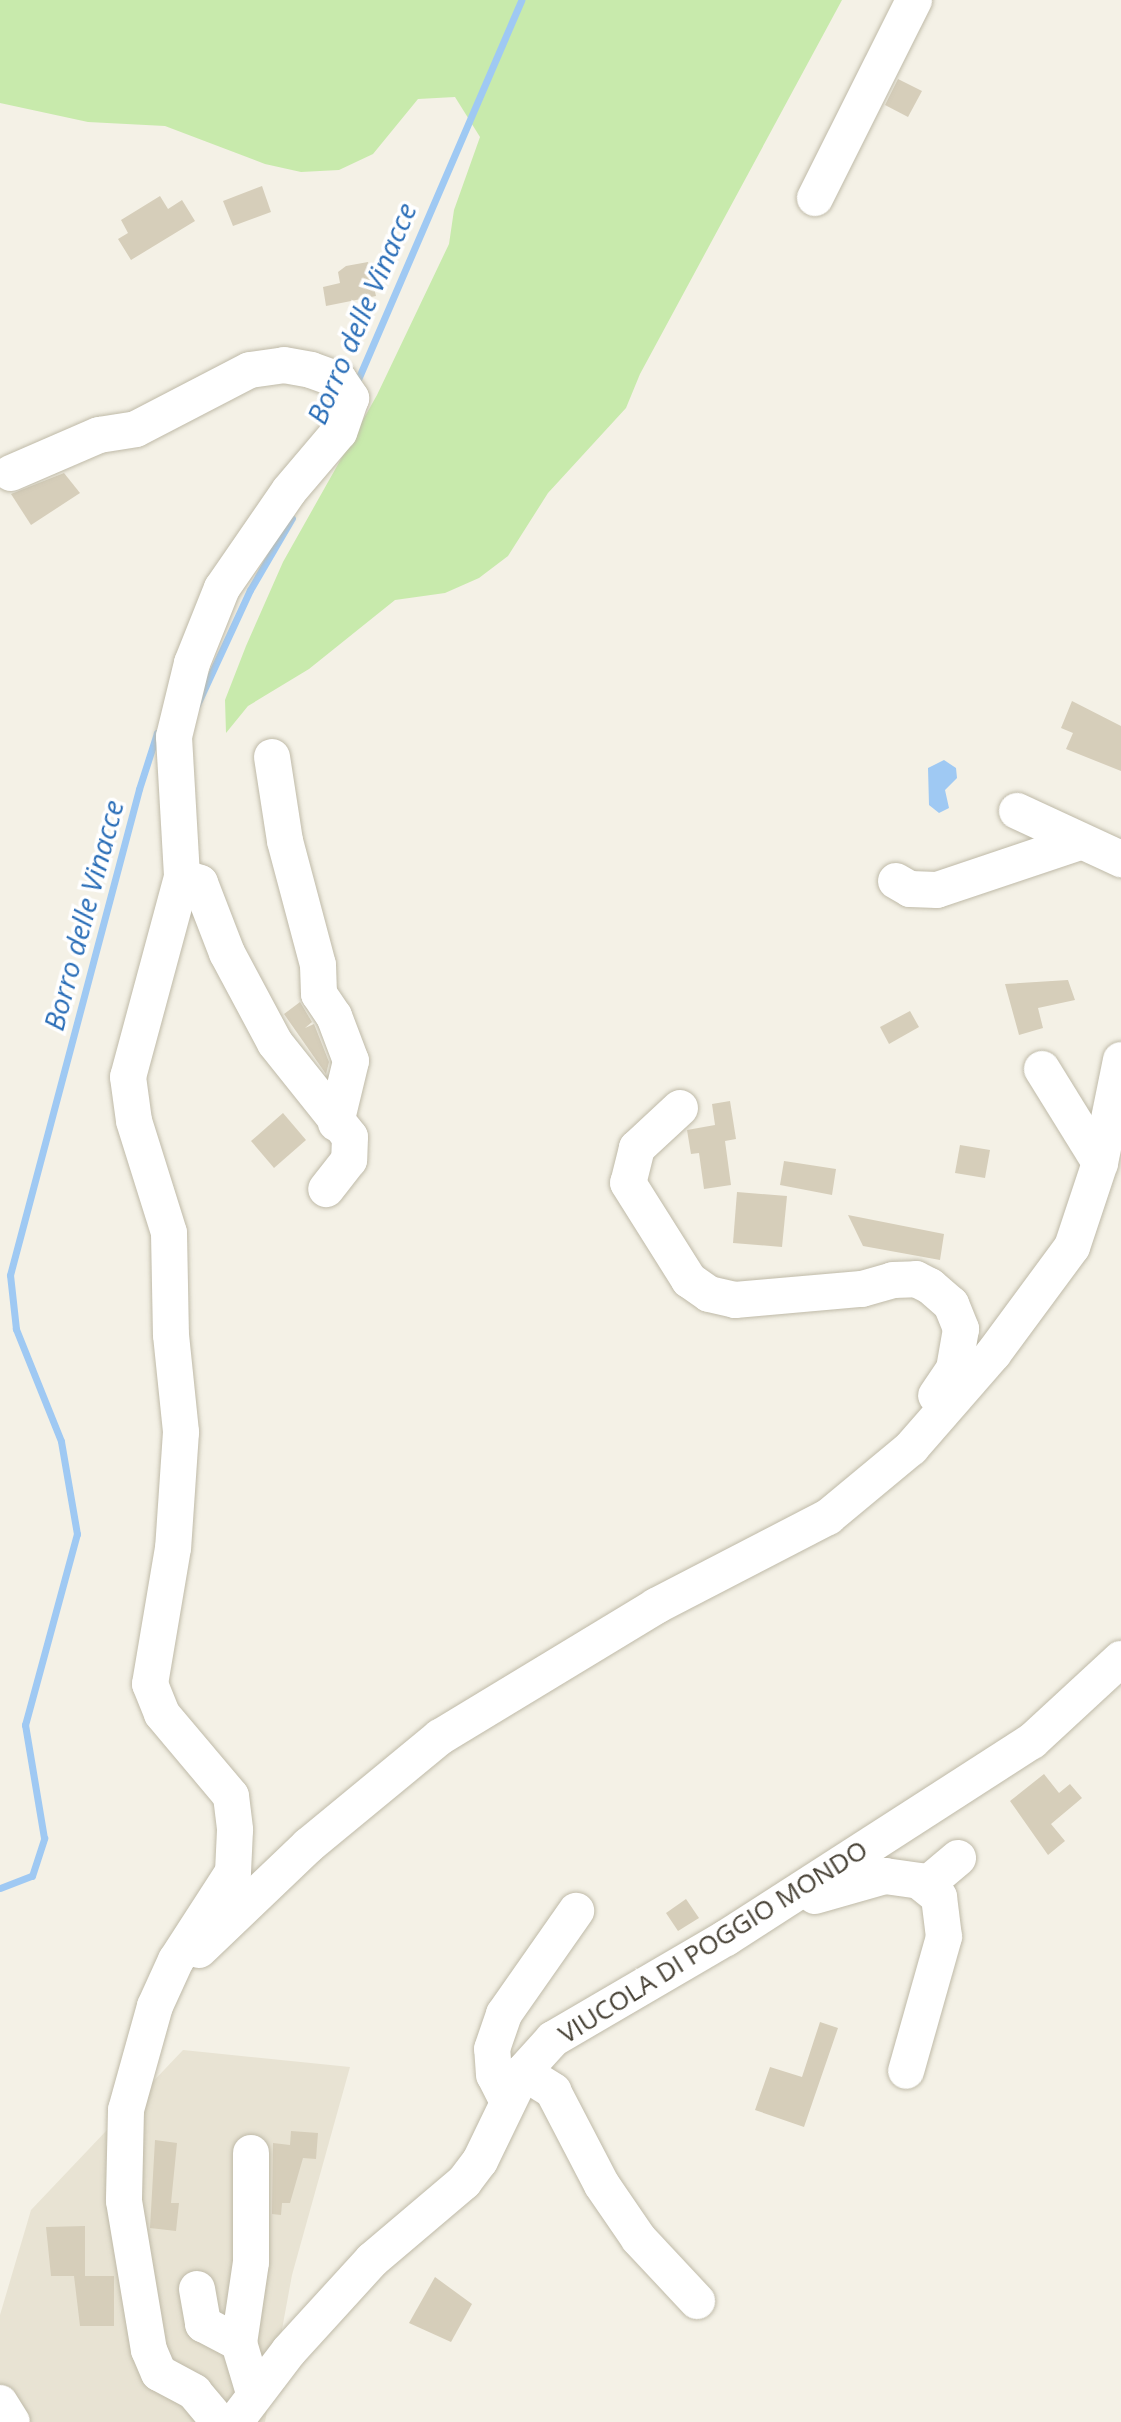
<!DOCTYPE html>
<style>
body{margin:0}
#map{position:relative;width:1121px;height:2422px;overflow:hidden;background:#f4f1e6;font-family:"Open Sans",sans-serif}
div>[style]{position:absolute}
.residential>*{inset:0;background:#e8e3d3}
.green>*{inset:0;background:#c8eaac}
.water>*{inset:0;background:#9fc9f3}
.stream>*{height:7px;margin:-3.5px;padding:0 3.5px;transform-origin:3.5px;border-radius:3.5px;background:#9fc9f3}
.building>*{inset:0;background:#d6ceba}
.roads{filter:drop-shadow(0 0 2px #bfbaa8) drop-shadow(0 0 2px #bfbaa8)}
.minor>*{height:36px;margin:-18px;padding:0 18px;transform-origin:18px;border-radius:18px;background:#fff}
span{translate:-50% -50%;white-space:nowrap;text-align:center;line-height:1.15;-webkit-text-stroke:7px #fff;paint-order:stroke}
.street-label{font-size:26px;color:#474135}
.water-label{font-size:28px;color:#296db7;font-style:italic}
</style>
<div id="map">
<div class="residential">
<i style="clip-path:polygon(183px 2050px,350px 2067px,292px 2275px,265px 2422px,0 2422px,0 2315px,31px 2210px)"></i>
</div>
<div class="green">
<i style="clip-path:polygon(0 0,842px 0,640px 374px,626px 408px,548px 493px,508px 556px,479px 578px,445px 593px,395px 600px,309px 669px,248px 706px,226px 733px,225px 700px,246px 646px,283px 562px,377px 395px,449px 244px,454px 210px,480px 137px,455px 97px,418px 99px,373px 154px,339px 170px,301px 172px,265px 164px,165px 126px,88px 122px,0 103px)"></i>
</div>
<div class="water">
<i style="clip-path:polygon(944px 760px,956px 768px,957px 778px,945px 790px,949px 808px,939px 813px,929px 805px,928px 768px)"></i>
</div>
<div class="stream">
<i style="left:356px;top:384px;width:418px;rotate:-66.7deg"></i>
<i style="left:195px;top:709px;width:131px;rotate:-65.2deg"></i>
<i style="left:250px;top:590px;width:83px;rotate:-59.7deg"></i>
<i style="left:0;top:1888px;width:34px;rotate:-21deg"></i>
<i style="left:32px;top:1876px;width:40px;rotate:-72deg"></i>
<i style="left:44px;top:1838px;width:115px;rotate:-99.5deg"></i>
<i style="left:25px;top:1725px;width:198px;rotate:-74.8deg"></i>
<i style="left:77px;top:1534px;width:94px;rotate:-99.8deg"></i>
<i style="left:61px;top:1441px;width:121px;rotate:-111.9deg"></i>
<i style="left:16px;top:1329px;width:54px;rotate:-96.3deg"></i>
<i style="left:10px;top:1275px;width:503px;rotate:-75.13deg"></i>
<i style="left:139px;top:789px;width:59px;rotate:-72.2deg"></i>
<i style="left:157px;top:733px;width:9px;rotate:-36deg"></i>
</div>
<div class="building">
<i style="clip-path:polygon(898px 79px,922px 91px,908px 117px,885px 105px)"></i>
<i style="clip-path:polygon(262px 186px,271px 212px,233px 226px,223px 201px)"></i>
<i style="clip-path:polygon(160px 196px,168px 209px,182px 200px,195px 221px,131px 260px,118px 239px,128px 233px,121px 220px)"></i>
<i style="clip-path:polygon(368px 262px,376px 296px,326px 306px,323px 287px,340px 283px,338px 272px,346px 266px)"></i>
<i style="clip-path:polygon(64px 473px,80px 493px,31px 525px,11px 494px)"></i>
<i style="clip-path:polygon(1072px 701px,1121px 726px,1121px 771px,1066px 749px,1073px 733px,1061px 728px)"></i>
<i style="clip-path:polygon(1068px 980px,1075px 1000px,1038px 1008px,1043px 1028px,1019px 1035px,1005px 984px)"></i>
<i style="clip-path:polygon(300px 1002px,312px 1022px,305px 1028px,314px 1024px,329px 1062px,326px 1074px,284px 1014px)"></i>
<i style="clip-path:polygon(910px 1011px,919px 1027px,889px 1044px,880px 1027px)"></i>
<i style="clip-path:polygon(730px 1101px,736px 1139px,725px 1141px,731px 1185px,704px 1189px,699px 1153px,691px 1154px,687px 1130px,715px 1125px,712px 1104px)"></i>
<i style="clip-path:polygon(283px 1113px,306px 1140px,274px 1168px,251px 1141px)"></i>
<i style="clip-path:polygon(960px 1145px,990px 1150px,985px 1178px,955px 1173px)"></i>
<i style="clip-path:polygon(784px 1161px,836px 1169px,832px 1195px,780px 1185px)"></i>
<i style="clip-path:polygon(737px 1192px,787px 1196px,782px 1247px,733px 1243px)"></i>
<i style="clip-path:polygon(848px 1215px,944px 1234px,940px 1260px,863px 1246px)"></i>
<i style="clip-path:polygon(1044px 1774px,1059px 1793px,1070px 1784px,1082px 1798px,1051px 1824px,1065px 1841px,1048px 1855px,1010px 1801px)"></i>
<i style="clip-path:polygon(686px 1899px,699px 1918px,678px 1931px,666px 1913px)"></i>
<i style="clip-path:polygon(820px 2022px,838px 2028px,804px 2127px,755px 2110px,770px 2067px,802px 2077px)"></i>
<i style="clip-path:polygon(291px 2131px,318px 2133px,316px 2159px,303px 2158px,290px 2203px,282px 2203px,281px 2215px,272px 2214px,273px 2143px,290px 2145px)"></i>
<i style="clip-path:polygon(155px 2140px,177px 2143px,171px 2203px,179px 2203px,176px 2231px,150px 2228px)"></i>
<i style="clip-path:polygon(85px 2226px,85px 2276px,114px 2276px,114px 2326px,80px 2326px,74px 2276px,51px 2276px,46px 2227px)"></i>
<i style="clip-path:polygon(435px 2277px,472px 2304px,451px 2342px,409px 2323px)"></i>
</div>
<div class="roads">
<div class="minor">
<i style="left:815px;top:198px;width:221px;rotate:-63.4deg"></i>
<i style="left:11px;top:473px;width:96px;rotate:-23.4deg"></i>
<i style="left:99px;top:435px;width:37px;rotate:-9deg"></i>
<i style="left:136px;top:429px;width:128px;rotate:-27.4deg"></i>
<i style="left:250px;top:370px;width:34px;rotate:-8deg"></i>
<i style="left:284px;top:365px;width:27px;rotate:10deg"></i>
<i style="left:311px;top:370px;width:30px;rotate:20deg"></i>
<i style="left:339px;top:380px;width:22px;rotate:56deg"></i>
<i style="left:351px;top:398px;width:36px;rotate:109deg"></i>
<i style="left:339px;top:432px;width:77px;rotate:130.3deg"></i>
<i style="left:289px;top:491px;width:118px;rotate:124.6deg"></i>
<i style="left:222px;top:588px;width:81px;rotate:111.8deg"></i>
<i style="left:192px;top:663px;width:76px;rotate:103.7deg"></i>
<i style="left:174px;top:737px;width:140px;rotate:86.7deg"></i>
<i style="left:182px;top:877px;width:207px;rotate:105.1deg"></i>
<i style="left:128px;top:1077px;width:44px;rotate:82.2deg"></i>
<i style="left:134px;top:1121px;width:117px;rotate:72.6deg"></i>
<i style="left:169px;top:1233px;width:102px;rotate:88.9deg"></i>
<i style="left:171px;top:1335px;width:98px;rotate:84.1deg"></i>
<i style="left:181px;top:1432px;width:116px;rotate:93.9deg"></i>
<i style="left:173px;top:1548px;width:138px;rotate:99.6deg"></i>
<i style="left:150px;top:1684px;width:32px;rotate:68deg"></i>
<i style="left:162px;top:1714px;width:107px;rotate:49.9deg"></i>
<i style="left:231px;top:1796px;width:34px;rotate:83deg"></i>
<i style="left:235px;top:1830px;width:42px;rotate:92.7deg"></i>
<i style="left:233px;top:1872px;width:105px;rotate:122.9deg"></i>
<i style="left:176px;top:1960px;width:51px;rotate:114.5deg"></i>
<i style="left:155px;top:2006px;width:108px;rotate:105.6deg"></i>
<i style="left:126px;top:2110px;width:91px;rotate:91.3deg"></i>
<i style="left:124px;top:2201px;width:151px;rotate:80.5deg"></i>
<i style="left:149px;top:2350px;width:25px;rotate:67deg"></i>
<i style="left:159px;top:2373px;width:40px;rotate:28deg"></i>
<i style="left:194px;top:2392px;width:39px;rotate:50deg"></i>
<i style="left:272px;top:757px;width:85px;rotate:81.2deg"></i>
<i style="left:285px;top:841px;width:128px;rotate:75.1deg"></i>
<i style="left:318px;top:965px;width:29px;rotate:88deg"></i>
<i style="left:319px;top:994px;width:27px;rotate:56deg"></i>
<i style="left:334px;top:1016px;width:48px;rotate:69.3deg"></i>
<i style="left:351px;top:1061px;width:64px;rotate:103.6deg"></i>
<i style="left:1017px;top:811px;width:115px;rotate:24.8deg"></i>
<i style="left:182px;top:877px;width:19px;rotate:18deg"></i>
<i style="left:200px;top:883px;width:75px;rotate:68.9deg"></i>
<i style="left:227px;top:953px;width:102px;rotate:61.9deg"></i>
<i style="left:275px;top:1043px;width:120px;rotate:51.4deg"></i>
<i style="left:350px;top:1137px;width:23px;rotate:92deg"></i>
<i style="left:349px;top:1160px;width:37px;rotate:128deg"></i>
<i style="left:896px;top:881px;width:16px;rotate:30deg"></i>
<i style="left:910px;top:889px;width:27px;rotate:2deg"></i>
<i style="left:937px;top:890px;width:151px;rotate:-18.6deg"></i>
<i style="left:1042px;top:1069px;width:110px;rotate:58.3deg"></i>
<i style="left:680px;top:1108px;width:59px;rotate:137.1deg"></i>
<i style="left:637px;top:1148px;width:36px;rotate:104deg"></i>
<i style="left:628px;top:1183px;width:115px;rotate:57.8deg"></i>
<i style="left:689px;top:1280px;width:24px;rotate:35deg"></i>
<i style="left:709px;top:1294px;width:27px;rotate:13deg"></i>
<i style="left:735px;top:1300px;width:127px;rotate:-5deg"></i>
<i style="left:862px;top:1289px;width:32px;rotate:-16deg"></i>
<i style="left:893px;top:1280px;width:23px;rotate:-2deg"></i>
<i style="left:916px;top:1279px;width:16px;rotate:27deg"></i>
<i style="left:930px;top:1286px;width:28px;rotate:41deg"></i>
<i style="left:951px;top:1304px;width:27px;rotate:68deg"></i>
<i style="left:961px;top:1329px;width:41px;rotate:99.9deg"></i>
<i style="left:954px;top:1369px;width:32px;rotate:124deg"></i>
<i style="left:926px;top:1885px;width:42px;rotate:-40.2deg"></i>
<i style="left:815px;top:1896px;width:73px;rotate:-15.9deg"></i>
<i style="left:885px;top:1876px;width:34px;rotate:8deg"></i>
<i style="left:919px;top:1881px;width:26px;rotate:39deg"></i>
<i style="left:939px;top:1897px;width:40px;rotate:82.9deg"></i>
<i style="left:944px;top:1937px;width:139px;rotate:105.8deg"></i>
<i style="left:199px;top:1950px;width:152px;rotate:-43.7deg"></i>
<i style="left:309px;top:1845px;width:170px;rotate:-39.5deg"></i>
<i style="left:440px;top:1737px;width:253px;rotate:-31.2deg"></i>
<i style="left:656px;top:1606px;width:194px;rotate:-27.4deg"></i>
<i style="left:828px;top:1517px;width:108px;rotate:-39.7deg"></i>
<i style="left:911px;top:1448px;width:125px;rotate:-48.9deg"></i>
<i style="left:993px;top:1354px;width:133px;rotate:-53.6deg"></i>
<i style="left:1072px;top:1247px;width:89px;rotate:-71.6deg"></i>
<i style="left:1100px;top:1163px;width:105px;rotate:-78.5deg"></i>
<i style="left:523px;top:2072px;width:36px;rotate:32deg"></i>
<i style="left:553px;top:2091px;width:106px;rotate:62.5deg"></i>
<i style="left:602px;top:2185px;width:65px;rotate:55.6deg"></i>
<i style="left:639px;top:2239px;width:85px;rotate:46.9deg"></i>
<i style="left:508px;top:2102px;width:30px;rotate:-117deg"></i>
<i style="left:494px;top:2075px;width:26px;rotate:-94deg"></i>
<i style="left:492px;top:2049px;width:37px;rotate:-71deg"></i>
<i style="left:504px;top:2014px;width:126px;rotate:-55deg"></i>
<i style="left:251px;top:2153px;width:109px;rotate:90deg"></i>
<i style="left:251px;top:2262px;width:82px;rotate:98.4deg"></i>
<i style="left:239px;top:2343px;width:52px;rotate:73.3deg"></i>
<i style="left:197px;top:2289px;width:36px;rotate:80deg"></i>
<i style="left:203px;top:2324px;width:41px;rotate:27.8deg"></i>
<i style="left:0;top:2403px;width:22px;rotate:58deg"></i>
<i style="left:235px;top:2422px;width:89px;rotate:-52.7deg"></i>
<i style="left:289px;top:2351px;width:123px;rotate:-47.6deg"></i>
<i style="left:372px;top:2260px;width:121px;rotate:-40.3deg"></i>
<i style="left:464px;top:2182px;width:26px;rotate:-53deg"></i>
<i style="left:480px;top:2161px;width:99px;rotate:-64.2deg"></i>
<i style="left:523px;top:2072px;width:45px;rotate:-47.7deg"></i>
<i style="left:553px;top:2039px;width:200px;rotate:-30.3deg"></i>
<i style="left:726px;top:1938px;width:364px;rotate:-32.8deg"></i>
<i style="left:1032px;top:1741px;width:121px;rotate:-42.7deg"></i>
</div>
</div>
<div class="street-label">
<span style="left:713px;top:1942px;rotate:-32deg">VIUCOLA DI POGGIO MONDO</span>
</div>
<div class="water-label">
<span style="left:361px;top:313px;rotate:-67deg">Borro delle Vinacce</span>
<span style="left:83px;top:915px;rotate:-75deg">Borro delle Vinacce</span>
</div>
</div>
